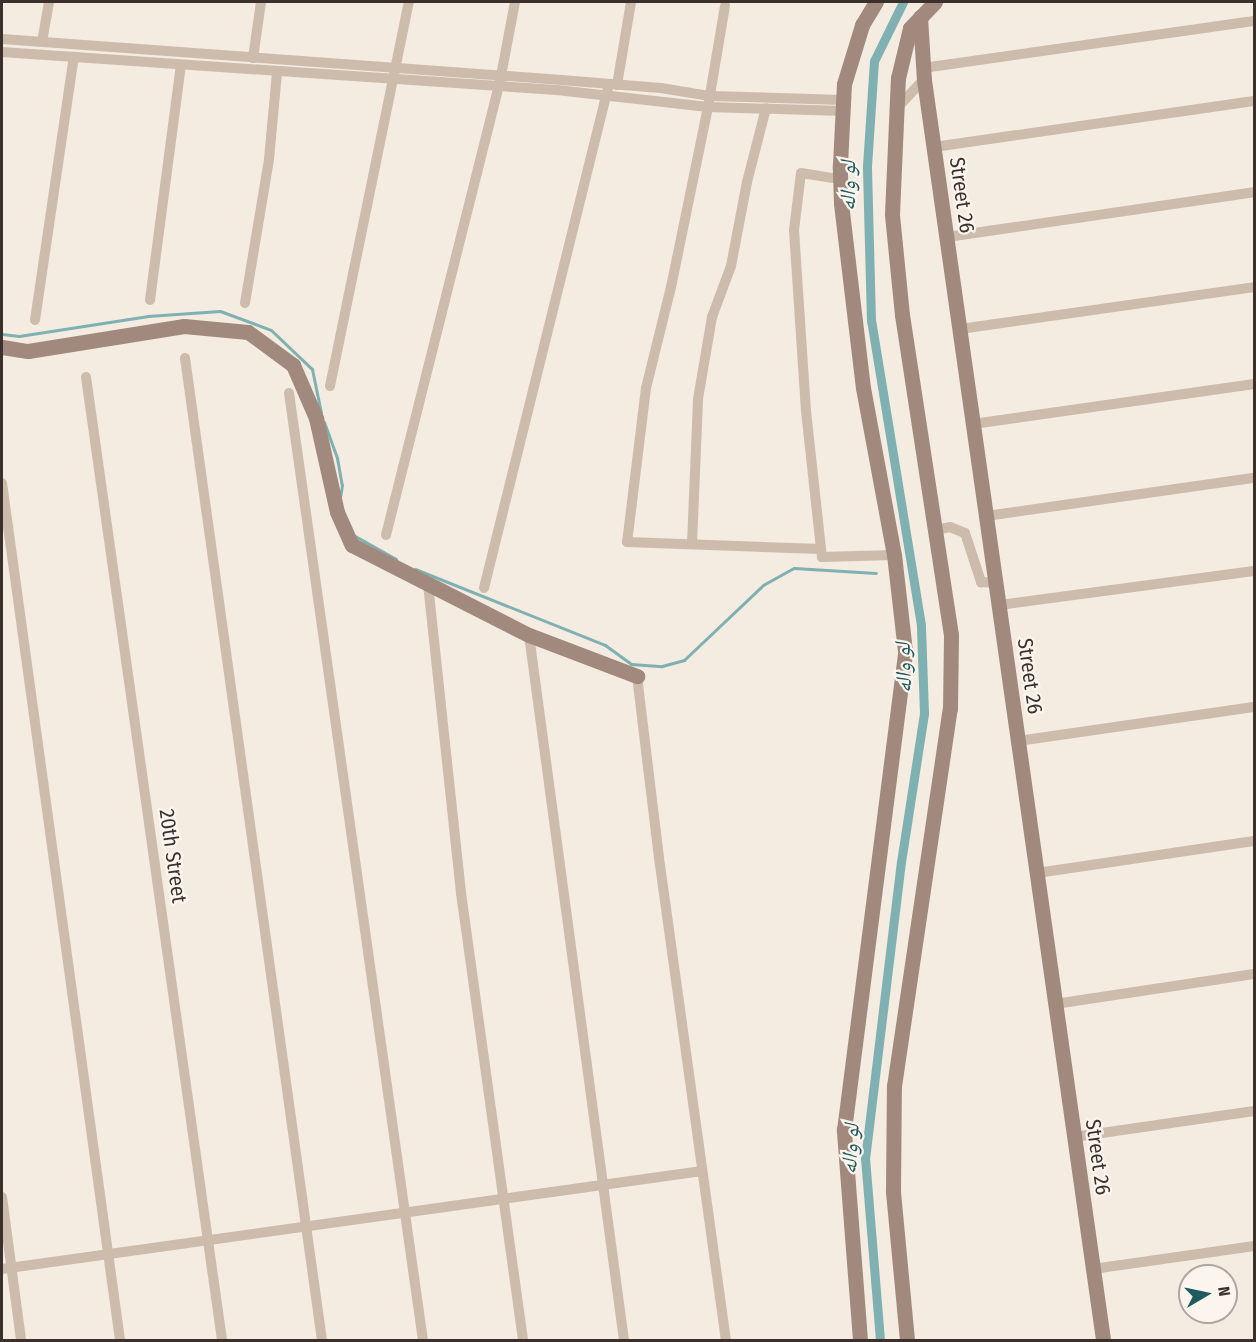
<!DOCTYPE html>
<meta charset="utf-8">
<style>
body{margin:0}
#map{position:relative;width:1256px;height:1342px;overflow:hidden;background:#f4ebe1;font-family:"Fira Sans Condensed","Noto Naskh Arabic",sans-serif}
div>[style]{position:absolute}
.stream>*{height:3px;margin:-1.5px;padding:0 1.5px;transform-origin:1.5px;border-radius:1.5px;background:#7fb0b2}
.canal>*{height:9px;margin:-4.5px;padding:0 4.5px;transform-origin:4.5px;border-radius:4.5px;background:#7fb0b2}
.street>*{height:10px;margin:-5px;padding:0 5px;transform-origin:5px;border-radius:5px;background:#cdbbac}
.secondary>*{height:15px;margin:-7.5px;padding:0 7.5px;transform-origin:7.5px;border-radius:7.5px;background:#a18a7d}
span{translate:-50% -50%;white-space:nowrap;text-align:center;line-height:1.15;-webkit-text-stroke:4.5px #fbf5ee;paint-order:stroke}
.street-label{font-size:21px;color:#3b302b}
.water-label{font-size:22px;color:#1f5a5e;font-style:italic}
.frame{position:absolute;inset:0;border:3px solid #3b302b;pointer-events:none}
.north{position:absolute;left:1178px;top:1264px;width:60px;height:60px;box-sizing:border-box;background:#fbf5ee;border:2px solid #aea6a0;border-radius:50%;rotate:81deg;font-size:16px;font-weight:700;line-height:24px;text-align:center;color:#3b302b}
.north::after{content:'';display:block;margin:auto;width:21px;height:27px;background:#1f5a5e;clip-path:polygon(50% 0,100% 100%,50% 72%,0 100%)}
</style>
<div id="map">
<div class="stream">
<i style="left:2px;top:334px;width:17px;rotate:7deg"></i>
<i style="left:19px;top:336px;width:131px;rotate:-8.8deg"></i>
<i style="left:148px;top:316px;width:72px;rotate:-4deg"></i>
<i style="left:220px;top:311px;width:54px;rotate:20.4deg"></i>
<i style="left:271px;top:330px;width:57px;rotate:43.6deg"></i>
<i style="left:312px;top:369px;width:45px;rotate:78.4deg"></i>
<i style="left:324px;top:422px;width:38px;rotate:70deg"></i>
<i style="left:337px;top:458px;width:27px;rotate:80deg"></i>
<i style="left:342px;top:485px;width:12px;rotate:99deg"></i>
<i style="left:355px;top:536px;width:47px;rotate:29.3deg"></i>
<i style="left:415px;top:569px;width:205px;rotate:21.8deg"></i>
<i style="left:605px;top:645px;width:32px;rotate:36deg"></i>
<i style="left:631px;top:664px;width:31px;rotate:4deg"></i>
<i style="left:662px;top:666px;width:23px;rotate:-15deg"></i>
<i style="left:684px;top:660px;width:109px;rotate:-43.5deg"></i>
<i style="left:763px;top:585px;width:35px;rotate:-29deg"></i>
<i style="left:794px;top:568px;width:82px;rotate:3.5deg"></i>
</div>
<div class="canal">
<i style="left:880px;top:1340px;width:182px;rotate:-94.7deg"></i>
<i style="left:865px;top:1159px;width:299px;rotate:-83.1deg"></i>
<i style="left:901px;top:862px;width:151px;rotate:-81.2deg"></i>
<i style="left:924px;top:713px;width:88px;rotate:-92deg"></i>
<i style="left:921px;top:625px;width:308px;rotate:-99.3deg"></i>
<i style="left:871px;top:321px;width:155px;rotate:-91.5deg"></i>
<i style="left:867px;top:166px;width:105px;rotate:-86.2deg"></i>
<i style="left:874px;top:61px;width:66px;rotate:-63.8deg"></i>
</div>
<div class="street">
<i style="left:725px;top:6px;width:102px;rotate:99.6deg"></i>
<i style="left:708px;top:107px;width:184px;rotate:101.6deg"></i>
<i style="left:671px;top:287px;width:104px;rotate:103.9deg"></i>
<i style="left:646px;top:388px;width:155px;rotate:97deg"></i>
<i style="left:627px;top:542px;width:194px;rotate:2.1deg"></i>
<i style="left:821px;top:549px;width:8px;rotate:83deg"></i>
<i style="left:822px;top:557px;width:72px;rotate:-1.6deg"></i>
<i style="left:2px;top:39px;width:561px;rotate:4.19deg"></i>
<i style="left:561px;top:80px;width:100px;rotate:4.6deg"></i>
<i style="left:661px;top:88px;width:50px;rotate:9.3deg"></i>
<i style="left:710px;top:96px;width:133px;rotate:1.7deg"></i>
<i style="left:42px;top:42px;width:41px;rotate:-80.1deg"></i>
<i style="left:2px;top:52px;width:556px;rotate:3.92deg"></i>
<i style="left:557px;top:90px;width:152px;rotate:6.4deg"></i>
<i style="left:708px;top:107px;width:135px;rotate:1.7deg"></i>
<i style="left:253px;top:58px;width:57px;rotate:-81.9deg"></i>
<i style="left:923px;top:68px;width:334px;rotate:-8.1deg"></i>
<i style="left:617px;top:85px;width:84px;rotate:-80.4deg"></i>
<i style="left:897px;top:108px;width:42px;rotate:-46.9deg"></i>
<i style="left:934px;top:147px;width:323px;rotate:-8.2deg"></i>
<i style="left:947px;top:237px;width:310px;rotate:-8.3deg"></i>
<i style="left:150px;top:300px;width:236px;rotate:-82.5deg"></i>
<i style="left:245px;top:303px;width:146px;rotate:-80.5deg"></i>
<i style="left:269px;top:159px;width:86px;rotate:-84.7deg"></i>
<i style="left:35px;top:320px;width:266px;rotate:-81.6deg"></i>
<i style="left:960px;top:329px;width:297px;rotate:-8.1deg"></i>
<i style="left:185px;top:358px;width:992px;rotate:82.06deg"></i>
<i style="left:86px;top:377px;width:973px;rotate:81.96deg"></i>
<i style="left:330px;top:386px;width:392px;rotate:-78.4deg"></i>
<i style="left:289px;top:393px;width:956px;rotate:81.95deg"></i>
<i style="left:973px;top:424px;width:284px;rotate:-8.1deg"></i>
<i style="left:2px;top:483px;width:865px;rotate:82.16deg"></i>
<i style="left:986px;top:516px;width:271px;rotate:-8.1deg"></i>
<i style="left:935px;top:530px;width:15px;rotate:-11deg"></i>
<i style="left:950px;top:527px;width:16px;rotate:22deg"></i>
<i style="left:965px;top:533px;width:52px;rotate:71.9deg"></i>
<i style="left:981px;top:582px;width:15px;rotate:4deg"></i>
<i style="left:386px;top:535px;width:473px;rotate:-75.9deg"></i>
<i style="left:501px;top:76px;width:75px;rotate:-79.3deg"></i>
<i style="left:692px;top:544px;width:145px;rotate:-87.6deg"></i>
<i style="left:698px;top:399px;width:83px;rotate:-80.3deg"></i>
<i style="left:712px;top:317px;width:54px;rotate:-69.6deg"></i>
<i style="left:731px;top:266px;width:86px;rotate:-79.2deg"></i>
<i style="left:747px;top:182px;width:76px;rotate:-75.6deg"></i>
<i style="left:821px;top:549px;width:139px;rotate:-96.2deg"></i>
<i style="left:806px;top:411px;width:181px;rotate:-93.8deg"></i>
<i style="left:794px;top:230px;width:57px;rotate:-83deg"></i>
<i style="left:801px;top:173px;width:39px;rotate:9deg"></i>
<i style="left:428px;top:584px;width:311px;rotate:83.9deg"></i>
<i style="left:461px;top:893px;width:451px;rotate:82.1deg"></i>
<i style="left:484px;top:588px;width:515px;rotate:-76.07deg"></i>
<i style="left:999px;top:605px;width:257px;rotate:-7.6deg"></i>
<i style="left:529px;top:635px;width:711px;rotate:82.33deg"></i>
<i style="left:637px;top:676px;width:190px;rotate:83.1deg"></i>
<i style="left:660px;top:865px;width:480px;rotate:82.1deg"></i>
<i style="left:1018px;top:741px;width:238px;rotate:-8.2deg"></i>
<i style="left:1037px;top:873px;width:219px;rotate:-8.4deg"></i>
<i style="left:1055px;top:1004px;width:201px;rotate:-8.6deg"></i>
<i style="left:1074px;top:1137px;width:182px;rotate:-8.2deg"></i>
<i style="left:2px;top:1197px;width:144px;rotate:82.4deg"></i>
<i style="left:2px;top:1269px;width:707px;rotate:-7.97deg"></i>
<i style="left:1093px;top:1269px;width:163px;rotate:-8.1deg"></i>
</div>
<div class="secondary">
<i style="left:920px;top:17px;width:63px;rotate:86.4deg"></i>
<i style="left:924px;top:80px;width:1273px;rotate:81.91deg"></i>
<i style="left:2px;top:347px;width:26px;rotate:9deg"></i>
<i style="left:28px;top:351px;width:158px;rotate:-9.1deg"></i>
<i style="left:184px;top:326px;width:64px;rotate:5.4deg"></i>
<i style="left:248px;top:332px;width:56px;rotate:36.3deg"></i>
<i style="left:293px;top:365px;width:58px;rotate:66.5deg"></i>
<i style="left:316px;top:418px;width:96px;rotate:77.4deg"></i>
<i style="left:337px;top:512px;width:36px;rotate:66deg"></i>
<i style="left:352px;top:545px;width:199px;rotate:27deg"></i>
<i style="left:529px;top:635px;width:116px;rotate:20.8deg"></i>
<i style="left:860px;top:1340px;width:211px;rotate:-94.4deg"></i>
<i style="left:844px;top:1130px;width:483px;rotate:-82.7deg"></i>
<i style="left:905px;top:651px;width:97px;rotate:-96.5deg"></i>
<i style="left:894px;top:555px;width:170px;rotate:-100.5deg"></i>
<i style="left:863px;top:388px;width:186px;rotate:-96.8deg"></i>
<i style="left:841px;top:203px;width:38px;rotate:-92deg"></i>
<i style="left:840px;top:165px;width:81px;rotate:-87.2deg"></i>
<i style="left:844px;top:84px;width:62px;rotate:-73deg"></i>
<i style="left:862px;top:25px;width:27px;rotate:-59deg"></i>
<i style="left:907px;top:1340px;width:150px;rotate:-95.4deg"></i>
<i style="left:893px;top:1191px;width:105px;rotate:-89.5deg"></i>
<i style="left:894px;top:1086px;width:381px;rotate:-81.6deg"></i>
<i style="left:950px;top:709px;width:74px;rotate:-89.2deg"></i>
<i style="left:951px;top:635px;width:324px;rotate:-98.7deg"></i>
<i style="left:902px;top:315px;width:101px;rotate:-95.7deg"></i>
<i style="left:892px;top:214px;width:136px;rotate:-87.5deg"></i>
<i style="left:898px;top:78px;width:51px;rotate:-76.5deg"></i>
<i style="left:910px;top:28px;width:36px;rotate:-46deg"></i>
</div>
<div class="street-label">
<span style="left:962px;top:195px;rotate:82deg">Street 26</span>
<span style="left:1030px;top:676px;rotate:82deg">Street 26</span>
<span style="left:173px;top:856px;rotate:82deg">20th Street</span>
<span style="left:1098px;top:1157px;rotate:82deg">Street 26</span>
</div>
<div class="water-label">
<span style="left:848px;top:186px;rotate:-90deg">لو واله</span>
<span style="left:903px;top:668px;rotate:-92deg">لو واله</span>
<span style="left:850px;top:1149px;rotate:-87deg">لو واله</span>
</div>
<div class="frame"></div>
<div class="north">N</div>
</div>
